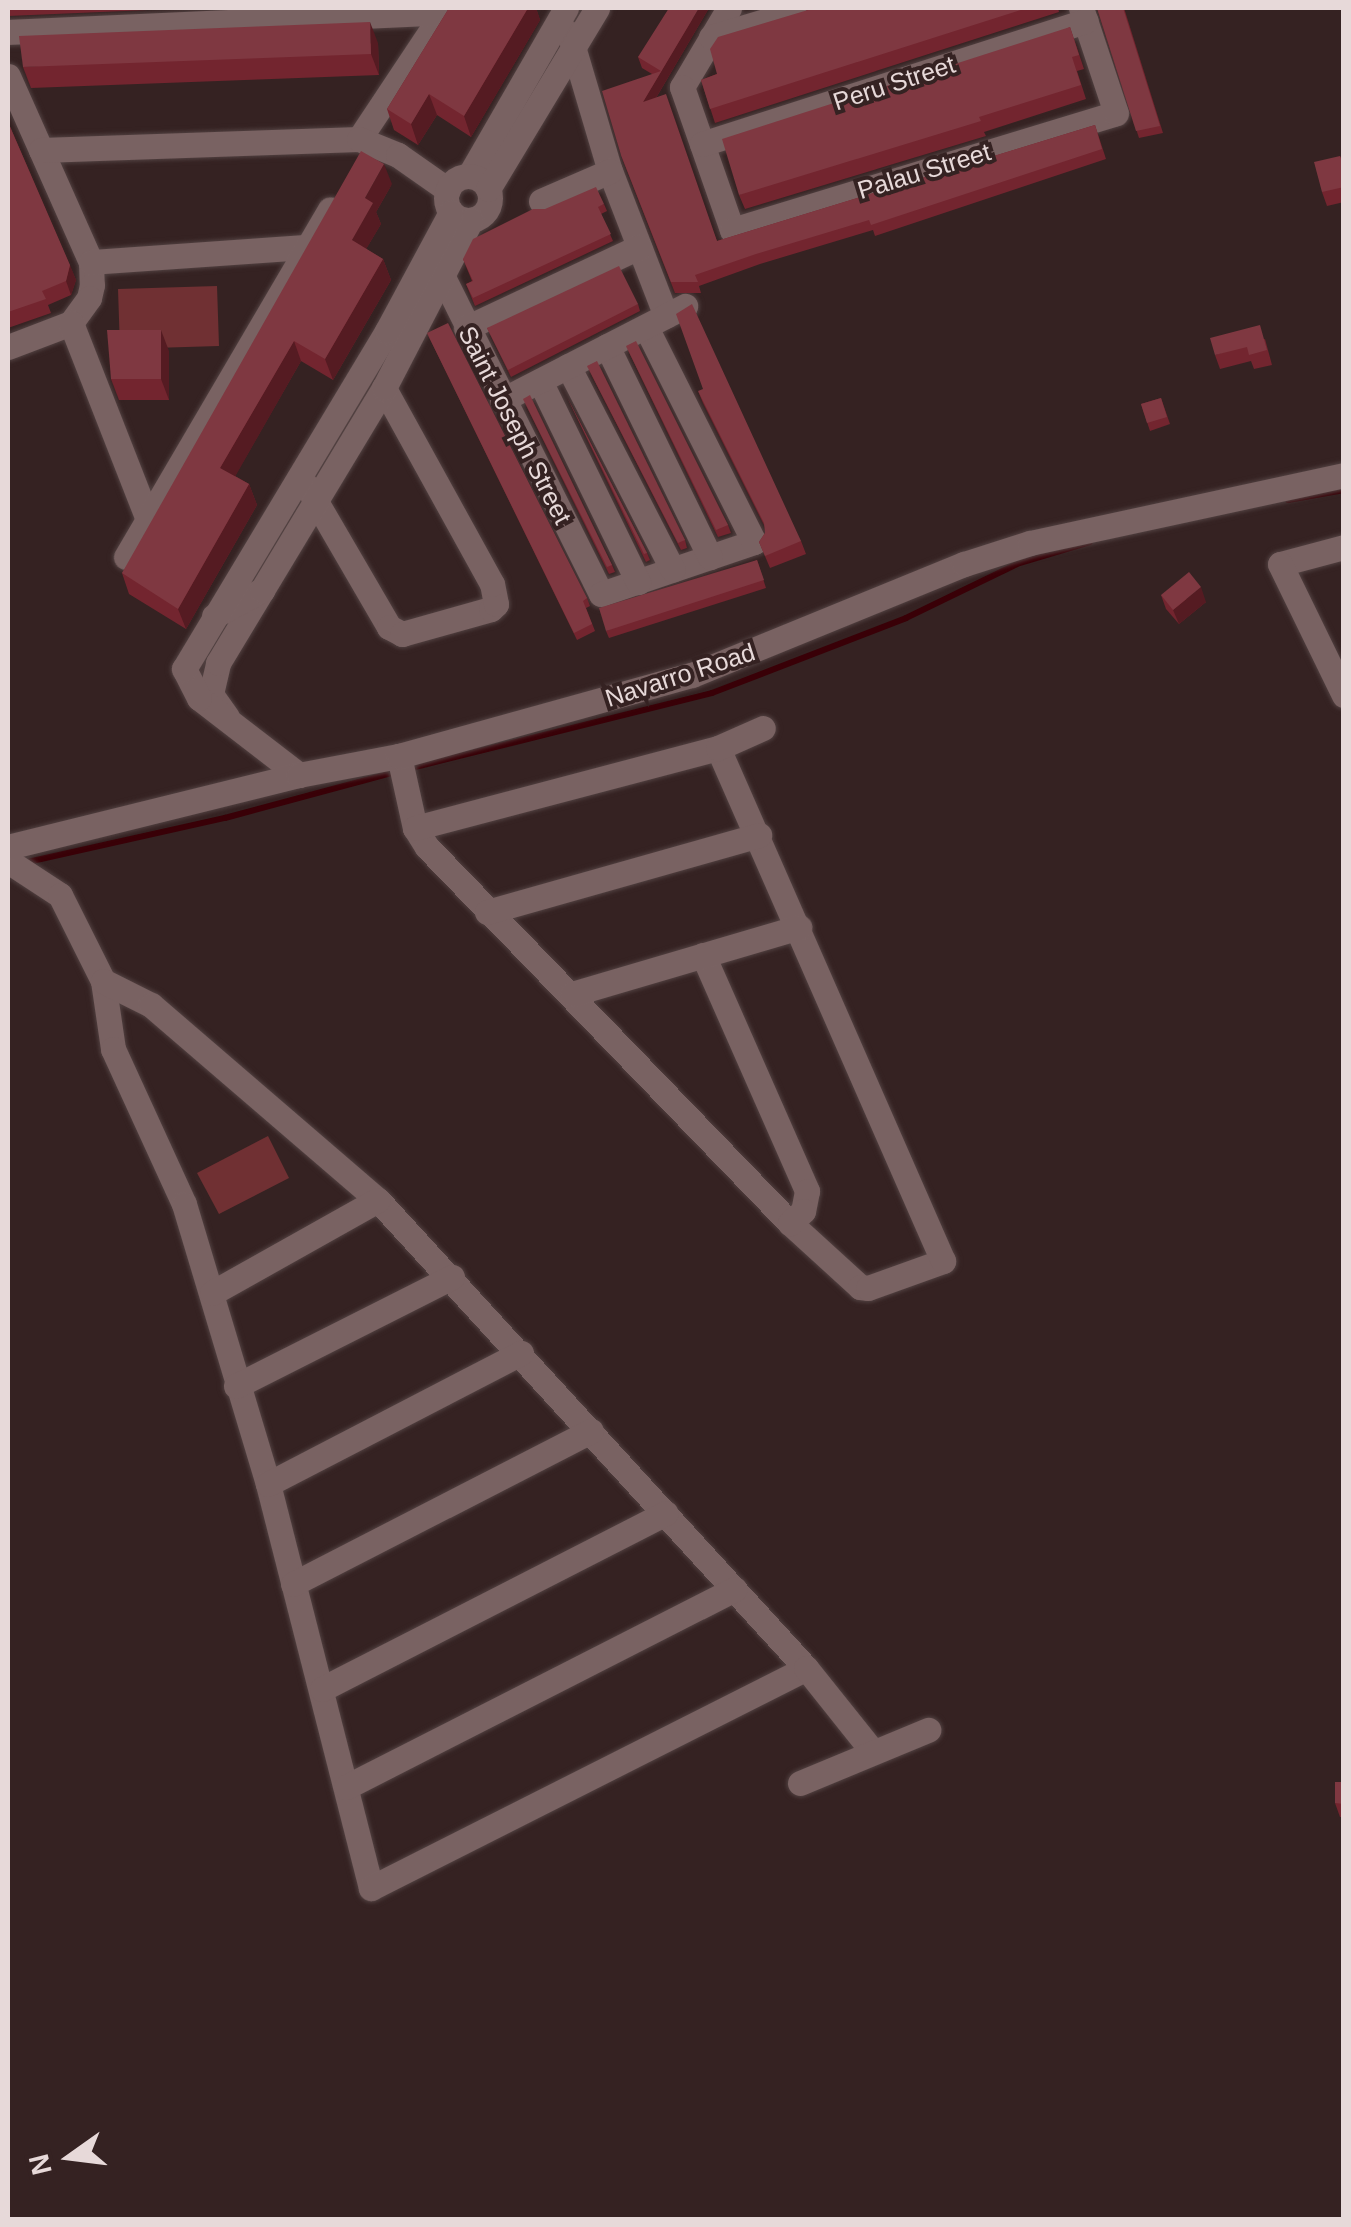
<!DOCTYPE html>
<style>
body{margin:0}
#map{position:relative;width:1351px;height:2227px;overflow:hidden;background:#352222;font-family:Helvetica,sans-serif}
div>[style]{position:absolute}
.green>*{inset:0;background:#703033}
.stream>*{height:6px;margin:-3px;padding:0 3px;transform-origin:3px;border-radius:3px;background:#390007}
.roads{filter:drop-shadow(0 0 2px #514141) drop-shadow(0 0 2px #514141)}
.street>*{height:25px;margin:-12.5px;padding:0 12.5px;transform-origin:12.5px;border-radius:12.5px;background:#796262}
.secondary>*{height:25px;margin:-12.5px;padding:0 12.5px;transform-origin:12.5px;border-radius:12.5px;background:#796262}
.secondary>.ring{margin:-12.5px;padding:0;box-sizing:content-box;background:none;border:25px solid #796262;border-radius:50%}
.wall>*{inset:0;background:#73252f}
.shaded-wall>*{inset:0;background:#551b22}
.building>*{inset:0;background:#7f3841}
span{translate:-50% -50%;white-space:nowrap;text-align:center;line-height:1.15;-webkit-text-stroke:8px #352222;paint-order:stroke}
.street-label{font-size:25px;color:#e7d9d9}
.frame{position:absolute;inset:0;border:10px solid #e7d9d9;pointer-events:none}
.north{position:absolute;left:20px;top:2107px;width:100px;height:100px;-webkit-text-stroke:8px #352222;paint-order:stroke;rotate:256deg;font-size:28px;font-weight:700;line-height:40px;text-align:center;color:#e7d9d9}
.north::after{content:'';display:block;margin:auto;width:35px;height:45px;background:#e7d9d9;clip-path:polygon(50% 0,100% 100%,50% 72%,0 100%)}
</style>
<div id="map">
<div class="green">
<i style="clip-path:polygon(217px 286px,219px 346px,120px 349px,118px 289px)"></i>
<i style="clip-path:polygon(268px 1136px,289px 1178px,219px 1214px,197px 1173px)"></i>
</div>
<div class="stream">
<i style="left:1288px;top:500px;width:57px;rotate:-10.1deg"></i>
<i style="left:407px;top:769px;width:314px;rotate:-14deg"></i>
<i style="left:712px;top:693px;width:208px;rotate:-21.1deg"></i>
<i style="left:906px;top:618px;width:123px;rotate:-25.9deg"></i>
<i style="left:1017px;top:564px;width:76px;rotate:-16.8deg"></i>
<i style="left:23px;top:863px;width:207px;rotate:-12.6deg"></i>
<i style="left:225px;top:818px;width:176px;rotate:-15.1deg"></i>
</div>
<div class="roads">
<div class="street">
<i style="left:729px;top:8px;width:92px;rotate:120.7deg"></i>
<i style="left:682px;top:87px;width:151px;rotate:70.7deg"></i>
<i style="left:732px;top:230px;width:401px;rotate:-16.9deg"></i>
<i style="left:1116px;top:113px;width:111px;rotate:-108.4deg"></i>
<i style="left:569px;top:33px;width:144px;rotate:73.5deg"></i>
<i style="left:610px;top:171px;width:155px;rotate:68.9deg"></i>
<i style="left:711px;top:37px;width:101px;rotate:-16.6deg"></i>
<i style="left:8px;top:76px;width:204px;rotate:66deg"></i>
<i style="left:91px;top:262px;width:23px;rotate:88deg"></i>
<i style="left:92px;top:285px;width:13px;rotate:103deg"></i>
<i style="left:89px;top:298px;width:31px;rotate:126deg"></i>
<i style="left:71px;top:323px;width:67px;rotate:159.1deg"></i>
<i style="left:359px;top:139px;width:157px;rotate:-56.4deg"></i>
<i style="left:702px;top:144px;width:403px;rotate:-17.8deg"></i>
<i style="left:41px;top:150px;width:318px;rotate:-2deg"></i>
<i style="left:359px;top:139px;width:42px;rotate:22.3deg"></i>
<i style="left:398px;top:155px;width:61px;rotate:35deg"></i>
<i style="left:541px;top:201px;width:75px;rotate:-23.5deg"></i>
<i style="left:435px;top:261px;width:372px;rotate:63.5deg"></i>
<i style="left:601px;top:594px;width:162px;rotate:-18.8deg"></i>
<i style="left:754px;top:542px;width:241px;rotate:-116.7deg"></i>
<i style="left:91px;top:262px;width:216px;rotate:-4deg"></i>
<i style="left:71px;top:323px;width:211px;rotate:68.6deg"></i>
<i style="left:466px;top:328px;width:191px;rotate:-25.1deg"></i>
<i style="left:607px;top:346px;width:235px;rotate:64deg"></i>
<i style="left:568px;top:366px;width:229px;rotate:62.8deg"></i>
<i style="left:540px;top:381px;width:224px;rotate:64deg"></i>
<i style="left:502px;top:400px;width:206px;rotate:-27.2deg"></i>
<i style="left:307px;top:486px;width:163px;rotate:59.8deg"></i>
<i style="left:389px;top:627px;width:15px;rotate:28deg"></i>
<i style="left:402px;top:634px;width:92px;rotate:-15.7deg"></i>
<i style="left:491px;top:609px;width:7px;rotate:-45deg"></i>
<i style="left:496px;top:604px;width:20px;rotate:-101deg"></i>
<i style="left:492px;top:584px;width:224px;rotate:-118.9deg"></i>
<i style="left:1344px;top:547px;width:66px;rotate:165.1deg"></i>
<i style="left:1280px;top:564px;width:146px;rotate:64deg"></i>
<i style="left:126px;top:557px;width:403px;rotate:-59.6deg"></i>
<i style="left:227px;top:717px;width:28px;rotate:-125deg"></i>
<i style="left:211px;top:694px;width:32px;rotate:-77deg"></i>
<i style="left:218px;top:663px;width:85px;rotate:-58.9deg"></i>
<i style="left:399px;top:756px;width:74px;rotate:77.5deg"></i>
<i style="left:415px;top:828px;width:22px;rotate:58deg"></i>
<i style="left:427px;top:847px;width:523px;rotate:46.01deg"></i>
<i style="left:790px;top:1223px;width:95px;rotate:42.4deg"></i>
<i style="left:860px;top:1287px;width:8px;rotate:7deg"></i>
<i style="left:868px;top:1288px;width:80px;rotate:-19.8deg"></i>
<i style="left:943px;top:1261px;width:560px;rotate:-113.68deg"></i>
<i style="left:415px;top:828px;width:313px;rotate:-14.8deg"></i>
<i style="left:718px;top:748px;width:49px;rotate:-24deg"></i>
<i style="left:8px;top:861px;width:62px;rotate:33.2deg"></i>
<i style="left:60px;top:895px;width:96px;rotate:63.4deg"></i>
<i style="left:103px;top:981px;width:69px;rotate:81.6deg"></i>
<i style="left:113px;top:1049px;width:170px;rotate:65.4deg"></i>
<i style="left:184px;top:1204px;width:292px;rotate:73.3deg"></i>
<i style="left:268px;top:1484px;width:417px;rotate:75.7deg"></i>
<i style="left:371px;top:1888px;width:487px;rotate:-26.8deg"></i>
<i style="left:487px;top:912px;width:283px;rotate:-15.8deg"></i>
<i style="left:703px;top:955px;width:258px;rotate:66.2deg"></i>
<i style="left:807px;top:1191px;width:20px;rotate:101deg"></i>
<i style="left:803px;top:1211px;width:18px;rotate:137deg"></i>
<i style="left:103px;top:981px;width:54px;rotate:26.6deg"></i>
<i style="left:151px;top:1005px;width:299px;rotate:40.7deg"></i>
<i style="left:378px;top:1200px;width:634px;rotate:47.56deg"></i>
<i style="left:806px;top:1668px;width:107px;rotate:51.4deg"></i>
<i style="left:572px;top:994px;width:237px;rotate:-16.4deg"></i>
<i style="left:212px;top:1293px;width:190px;rotate:-29.3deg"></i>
<i style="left:236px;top:1386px;width:242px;rotate:-26.8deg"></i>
<i style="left:268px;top:1484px;width:285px;rotate:-27.4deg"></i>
<i style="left:293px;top:1584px;width:335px;rotate:-27.2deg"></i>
<i style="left:322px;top:1689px;width:386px;rotate:-27.1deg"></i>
<i style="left:800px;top:1783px;width:139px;rotate:-22.5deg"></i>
<i style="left:346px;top:1787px;width:436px;rotate:-27deg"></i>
</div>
<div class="secondary">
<i style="left:8px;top:32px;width:436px;rotate:-2.6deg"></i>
<i style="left:469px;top:176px;width:194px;rotate:-60deg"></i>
<i class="ring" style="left:446px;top:176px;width:19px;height:19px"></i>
<i style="left:488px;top:189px;width:211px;rotate:-58.9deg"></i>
<i style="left:214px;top:616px;width:55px;rotate:-28.4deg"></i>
<i style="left:262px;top:590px;width:236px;rotate:-58.9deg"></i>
<i style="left:384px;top:388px;width:189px;rotate:-62.6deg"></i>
<i style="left:299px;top:775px;width:126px;rotate:-142.4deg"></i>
<i style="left:199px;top:698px;width:33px;rotate:-117deg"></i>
<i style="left:184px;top:669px;width:394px;rotate:-59deg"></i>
<i style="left:387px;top:331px;width:135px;rotate:-61.7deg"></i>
<i style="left:8px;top:847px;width:300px;rotate:-13.9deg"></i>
<i style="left:299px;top:775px;width:102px;rotate:-10.8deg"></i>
<i style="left:399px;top:756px;width:304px;rotate:-15.5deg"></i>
<i style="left:692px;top:675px;width:294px;rotate:-22.2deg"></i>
<i style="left:964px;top:564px;width:69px;rotate:-17.7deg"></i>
<i style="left:1030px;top:543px;width:321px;rotate:-12.2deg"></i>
</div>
</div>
<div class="wall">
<i style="clip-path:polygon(8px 8px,194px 8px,8px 16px)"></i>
<i style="clip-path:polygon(449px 8px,536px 8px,540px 20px,471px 137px,437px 115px,418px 145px,394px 130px,387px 109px)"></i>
<i style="clip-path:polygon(709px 8px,656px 98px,717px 241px,1095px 125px,1106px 159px,875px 236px,873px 230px,760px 264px,699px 286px,701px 293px,675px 293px,621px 155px,652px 74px,642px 68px,638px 57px)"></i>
<i style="clip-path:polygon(810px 8px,1058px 8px,1059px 12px,715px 123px,701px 80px,717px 74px)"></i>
<i style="clip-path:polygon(1097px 8px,1124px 8px,1163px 133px,1139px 138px)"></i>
<i style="clip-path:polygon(1070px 27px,1084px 69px,1077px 71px,1086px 99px,984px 132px,986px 136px,745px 209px,739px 195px)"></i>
<i style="clip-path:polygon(378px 43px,379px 75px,31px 88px,23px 67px)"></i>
<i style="clip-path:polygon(8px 122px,76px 280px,71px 295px,48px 305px,51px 313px,8px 328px)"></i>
<i style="clip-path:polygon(1340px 156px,1344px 164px,1344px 202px,1327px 206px,1322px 192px)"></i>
<i style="clip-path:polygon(392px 184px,376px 212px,381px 224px,366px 249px,383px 259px,391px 280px,333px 380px,301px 361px,235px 476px,249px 484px,257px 505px,186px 629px,129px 594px,122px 573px)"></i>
<i style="clip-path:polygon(604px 204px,607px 211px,601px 214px,613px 241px,475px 306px,466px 284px,472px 281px,463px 259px)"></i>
<i style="clip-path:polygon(638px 304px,640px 311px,511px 377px,487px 328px)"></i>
<i style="clip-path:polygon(427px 333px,587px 598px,590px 606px,586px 608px,595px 631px,577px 640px)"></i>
<i style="clip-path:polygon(1265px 339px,1272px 365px,1254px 369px,1251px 361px,1220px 369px,1215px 355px)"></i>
<i style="clip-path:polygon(626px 346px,728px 525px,731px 533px,718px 537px)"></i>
<i style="clip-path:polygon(169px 351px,169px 400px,119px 400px,111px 379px)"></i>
<i style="clip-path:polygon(587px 366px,685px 540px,687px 548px,681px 550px)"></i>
<i style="clip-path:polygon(698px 391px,801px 541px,806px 554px,770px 568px,759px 542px,765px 533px,765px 527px,703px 403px)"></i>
<i style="clip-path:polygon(567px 397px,647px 553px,650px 560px,646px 562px)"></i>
<i style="clip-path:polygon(1161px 398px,1170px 424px,1150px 431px,1141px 404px)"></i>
<i style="clip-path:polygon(523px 399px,612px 565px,615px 572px,609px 574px)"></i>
<i style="clip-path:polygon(757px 560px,766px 588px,609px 638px,606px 631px)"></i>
<i style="clip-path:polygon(1161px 595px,1206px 602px,1179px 624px,1166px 609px)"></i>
<i style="clip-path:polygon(1344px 1782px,1344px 1817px,1340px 1817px,1335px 1803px)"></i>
</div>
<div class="shaded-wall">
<i style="clip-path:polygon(528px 8px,536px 8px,540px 20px,471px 137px,464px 116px)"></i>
<i style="clip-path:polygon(699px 8px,709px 8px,647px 113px,643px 102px)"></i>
<i style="clip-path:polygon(370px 22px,378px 43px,379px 75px,371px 54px)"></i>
<i style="clip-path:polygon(429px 94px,437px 115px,418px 145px,411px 124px)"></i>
<i style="clip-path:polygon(384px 164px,392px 184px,376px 212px,381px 224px,359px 261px,352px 240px,365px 198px)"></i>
<i style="clip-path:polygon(383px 259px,391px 280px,333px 380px,325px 359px)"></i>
<i style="clip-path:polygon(70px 265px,76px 280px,71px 295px,66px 281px)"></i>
<i style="clip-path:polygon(161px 330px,169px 351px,169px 400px,161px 379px)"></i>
<i style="clip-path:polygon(294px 341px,301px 361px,228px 489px,220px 468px)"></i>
<i style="clip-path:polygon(249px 484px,257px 505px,186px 629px,178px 609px)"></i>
<i style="clip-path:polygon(1201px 587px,1206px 602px,1179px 624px,1173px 610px)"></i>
</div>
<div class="building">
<i style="clip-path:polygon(449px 8px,528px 8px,464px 116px,429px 94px,411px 124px,387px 109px)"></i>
<i style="clip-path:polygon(669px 8px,699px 8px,643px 102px,666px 94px,717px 241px,1095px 125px,1102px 149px,871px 225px,869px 220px,756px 254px,695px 275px,698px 282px,671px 282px,621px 155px,602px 91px,661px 71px,638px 57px)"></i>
<i style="clip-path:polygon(810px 8px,1027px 8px,710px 109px,701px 80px,717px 74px,710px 49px,718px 37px,808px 10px)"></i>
<i style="clip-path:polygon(1097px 8px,1123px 8px,1160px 126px,1136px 131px)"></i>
<i style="clip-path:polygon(370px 22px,371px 54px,23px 67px,19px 36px)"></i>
<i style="clip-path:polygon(1070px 27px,1079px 55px,1072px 57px,1081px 85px,979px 117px,981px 121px,739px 195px,722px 139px)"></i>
<i style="clip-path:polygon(8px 122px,70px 265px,66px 281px,42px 291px,46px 299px,8px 312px)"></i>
<i style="clip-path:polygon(361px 151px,384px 164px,365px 198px,373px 203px,352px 240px,383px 259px,325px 359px,294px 341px,220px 468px,249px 484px,178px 609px,122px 573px)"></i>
<i style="clip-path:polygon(1340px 156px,1344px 169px,1344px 187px,1322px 192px,1314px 162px)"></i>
<i style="clip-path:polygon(596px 187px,604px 204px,598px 207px,611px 234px,473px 298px,466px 284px,473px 281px,463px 259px,473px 239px,533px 209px,545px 209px)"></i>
<i style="clip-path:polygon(619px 266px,638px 304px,508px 370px,487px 328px)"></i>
<i style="clip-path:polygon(692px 304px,801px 541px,765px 556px,759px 542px,765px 533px,764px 523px,698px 391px,703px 389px,676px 314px)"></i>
<i style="clip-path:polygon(448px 323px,587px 598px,583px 601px,592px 624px,574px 633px,427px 333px)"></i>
<i style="clip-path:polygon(1260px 325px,1267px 350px,1249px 355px,1247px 347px,1215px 355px,1210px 338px)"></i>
<i style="clip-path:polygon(107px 330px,161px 330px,161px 379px,111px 379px)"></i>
<i style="clip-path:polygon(636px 341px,728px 525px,716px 530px,626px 346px)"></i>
<i style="clip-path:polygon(597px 361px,685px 540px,678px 543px,587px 366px)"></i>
<i style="clip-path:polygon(530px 395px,612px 565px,607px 567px,523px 399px)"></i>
<i style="clip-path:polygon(567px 397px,647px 553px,644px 554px)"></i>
<i style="clip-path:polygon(1161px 398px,1167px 417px,1147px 423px,1141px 404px)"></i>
<i style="clip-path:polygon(757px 560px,764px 580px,606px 631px,599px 608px)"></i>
<i style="clip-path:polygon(1189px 572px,1201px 587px,1173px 610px,1161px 595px)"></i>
<i style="clip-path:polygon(1335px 1782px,1344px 1782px,1344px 1804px,1335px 1803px)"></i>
</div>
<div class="street-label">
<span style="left:894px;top:83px;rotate:-18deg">Peru Street</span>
<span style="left:924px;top:171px;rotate:-17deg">Palau Street</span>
<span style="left:515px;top:425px;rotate:63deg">Saint Joseph Street</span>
<span style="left:680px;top:675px;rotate:-18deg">Navarro Road</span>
</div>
<div class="frame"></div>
<div class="north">N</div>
</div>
